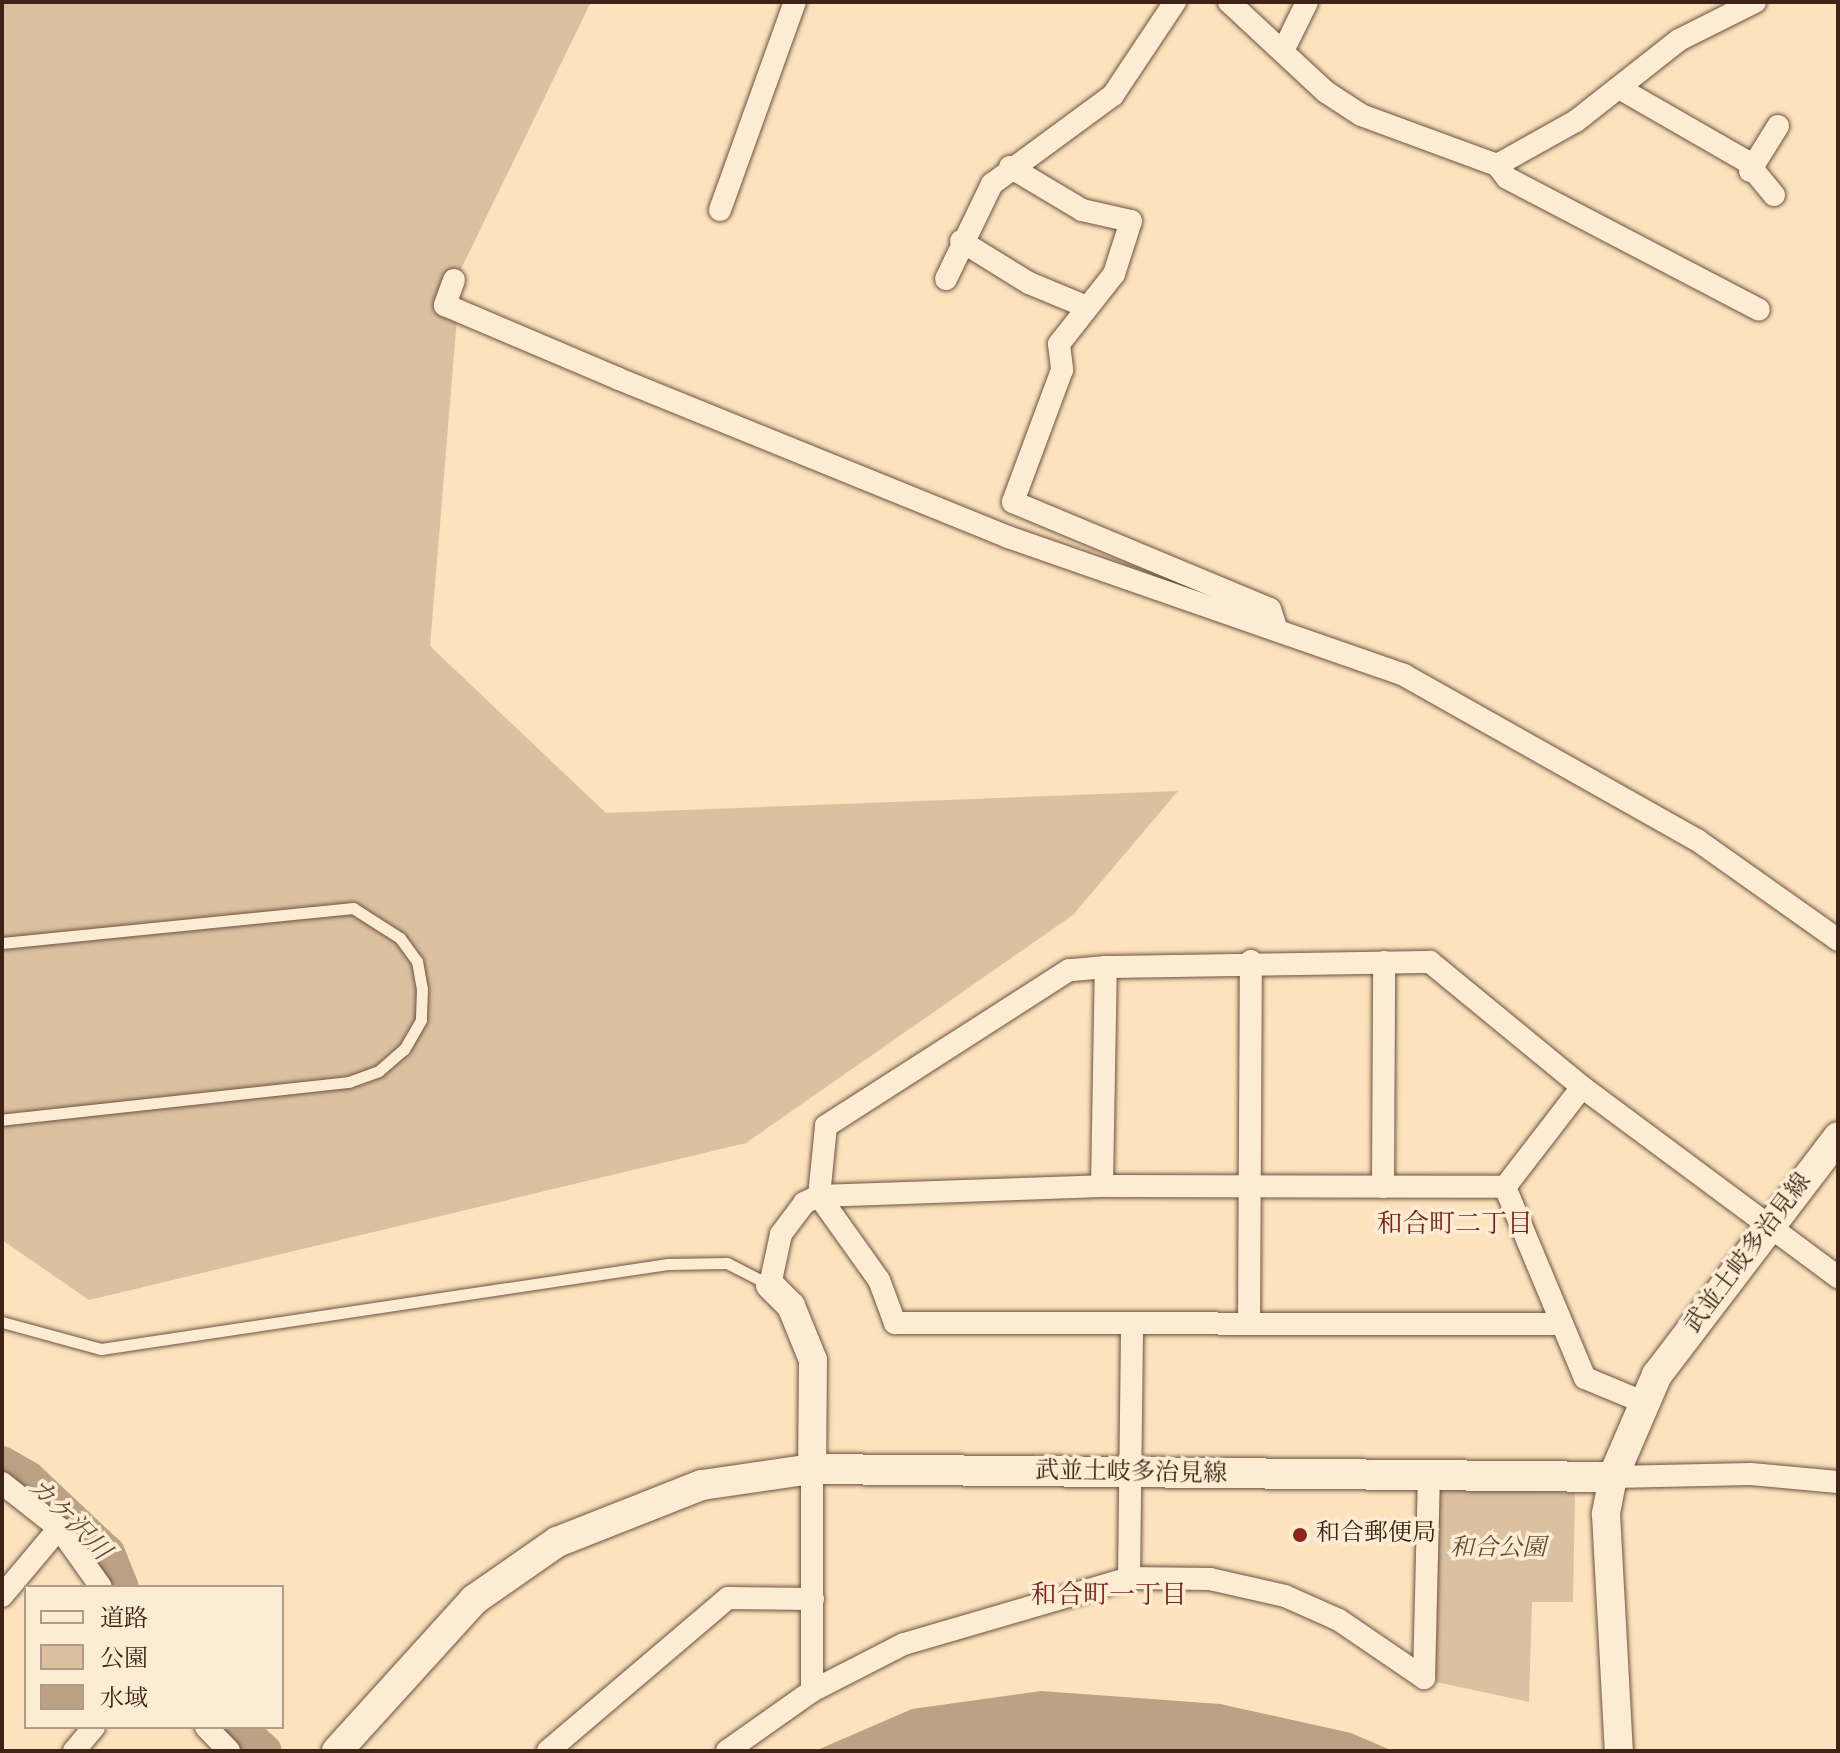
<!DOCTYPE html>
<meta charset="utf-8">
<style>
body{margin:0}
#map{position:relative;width:1840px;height:1753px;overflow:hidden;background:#fce2bd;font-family:Vollkorn,"Noto Serif JP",serif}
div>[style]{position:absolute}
.green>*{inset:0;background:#dcc1a1}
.water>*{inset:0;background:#bca184}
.river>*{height:34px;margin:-17px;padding:0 17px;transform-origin:17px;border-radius:17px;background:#bca184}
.roads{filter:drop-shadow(0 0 2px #6e5240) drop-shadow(0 0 2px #6e5240)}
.service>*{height:11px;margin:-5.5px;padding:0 5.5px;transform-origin:5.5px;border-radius:5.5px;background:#fdecd4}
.minor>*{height:22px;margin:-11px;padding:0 11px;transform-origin:11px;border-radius:11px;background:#fdecd4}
.tertiary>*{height:28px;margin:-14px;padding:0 14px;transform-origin:14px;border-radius:14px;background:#fdecd4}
.secondary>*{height:30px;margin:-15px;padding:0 15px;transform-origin:15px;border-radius:15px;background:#fdecd4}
.dots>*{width:22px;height:22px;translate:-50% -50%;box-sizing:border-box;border:4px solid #fdecd4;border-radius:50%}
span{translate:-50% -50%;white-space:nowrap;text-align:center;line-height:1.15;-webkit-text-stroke:7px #fdecd4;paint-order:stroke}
.street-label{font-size:24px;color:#3f2216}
.poi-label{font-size:24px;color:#3f2216}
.left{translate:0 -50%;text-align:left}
.park-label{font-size:24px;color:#664a39;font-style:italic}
.neighbourhood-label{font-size:26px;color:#7a1f14}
.water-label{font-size:26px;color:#6b4e3c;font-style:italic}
.frame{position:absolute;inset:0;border:4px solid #3f2216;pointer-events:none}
.legend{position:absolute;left:24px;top:1585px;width:260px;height:144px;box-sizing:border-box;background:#fdecd4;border:2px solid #b19b88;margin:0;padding:10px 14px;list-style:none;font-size:24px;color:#3f2216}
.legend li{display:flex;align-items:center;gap:16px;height:40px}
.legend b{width:40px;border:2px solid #b19b88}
</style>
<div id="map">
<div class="green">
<i style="clip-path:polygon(2px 2px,591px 2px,461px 269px,430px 646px,606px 813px,1178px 791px,1073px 915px,746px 1143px,89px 1300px,2px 1240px)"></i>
<i style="clip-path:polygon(1437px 1487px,1575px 1493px,1573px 1602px,1532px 1602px,1529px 1702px,1436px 1682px)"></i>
</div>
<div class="water">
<i style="clip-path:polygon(1041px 1691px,1220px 1704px,1351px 1733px,1393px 1751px,815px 1751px,912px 1709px)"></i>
</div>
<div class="river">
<i style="left:2px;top:1463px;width:30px;rotate:30deg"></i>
<i style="left:28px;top:1478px;width:110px;rotate:43.2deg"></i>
<i style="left:108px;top:1553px;width:37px;rotate:68deg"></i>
<i style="left:238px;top:1727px;width:36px;rotate:42deg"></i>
</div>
<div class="roads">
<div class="service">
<i style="left:2px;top:943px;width:353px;rotate:-5.7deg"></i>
<i style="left:353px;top:908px;width:56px;rotate:32.6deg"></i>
<i style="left:400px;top:938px;width:29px;rotate:54deg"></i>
<i style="left:417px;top:961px;width:28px;rotate:80deg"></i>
<i style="left:422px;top:989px;width:31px;rotate:92deg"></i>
<i style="left:421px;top:1020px;width:34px;rotate:120deg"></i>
<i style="left:404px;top:1049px;width:33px;rotate:139deg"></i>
<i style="left:379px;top:1071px;width:32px;rotate:160deg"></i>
<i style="left:349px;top:1082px;width:349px;rotate:173.8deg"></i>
<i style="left:2px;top:1322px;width:103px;rotate:15.3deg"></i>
<i style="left:101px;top:1349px;width:573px;rotate:-8.53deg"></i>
<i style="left:668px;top:1264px;width:59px;rotate:-1deg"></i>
<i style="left:727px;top:1263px;width:48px;rotate:27.1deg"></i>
</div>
<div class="minor">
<i style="left:1229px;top:2px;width:132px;rotate:42.9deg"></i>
<i style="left:1326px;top:92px;width:42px;rotate:33.3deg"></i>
<i style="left:1361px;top:115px;width:145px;rotate:20.2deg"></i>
<i style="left:1497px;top:165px;width:90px;rotate:-29.1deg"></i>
<i style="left:1576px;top:121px;width:131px;rotate:-38.2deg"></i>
<i style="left:1679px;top:40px;width:85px;rotate:-26.6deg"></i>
<i style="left:1284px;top:49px;width:52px;rotate:-63.9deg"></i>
<i style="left:1619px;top:88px;width:146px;rotate:29.9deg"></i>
<i style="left:1746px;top:161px;width:44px;rotate:50.5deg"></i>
<i style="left:1497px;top:165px;width:16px;rotate:52deg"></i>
<i style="left:1507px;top:178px;width:284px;rotate:27.6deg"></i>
<i style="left:1010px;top:167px;width:84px;rotate:30.8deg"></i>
<i style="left:1082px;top:210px;width:50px;rotate:12.7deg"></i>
<i style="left:1131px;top:221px;width:56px;rotate:107.8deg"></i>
<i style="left:1114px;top:274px;width:89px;rotate:128.2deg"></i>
<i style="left:1059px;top:344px;width:26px;rotate:83deg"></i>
<i style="left:1062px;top:370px;width:141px;rotate:110.4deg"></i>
<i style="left:1013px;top:502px;width:278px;rotate:22.6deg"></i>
<i style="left:1270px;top:609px;width:20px;rotate:72deg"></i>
<i style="left:1750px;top:171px;width:53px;rotate:-58.1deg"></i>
<i style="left:720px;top:210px;width:221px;rotate:-70.2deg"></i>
<i style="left:961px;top:241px;width:80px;rotate:31.7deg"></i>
<i style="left:1029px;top:283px;width:63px;rotate:22.5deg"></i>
<i style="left:946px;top:279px;width:106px;rotate:-64.2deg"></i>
<i style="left:992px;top:184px;width:150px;rotate:-36.3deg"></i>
<i style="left:1113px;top:95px;width:112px;rotate:-56.3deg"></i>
<i style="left:454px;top:280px;width:27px;rotate:110deg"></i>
<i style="left:445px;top:305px;width:189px;rotate:23deg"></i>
<i style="left:619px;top:379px;width:420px;rotate:22.1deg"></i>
<i style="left:1008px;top:537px;width:419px;rotate:19.2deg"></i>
<i style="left:1404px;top:675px;width:336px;rotate:29.4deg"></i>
<i style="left:1697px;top:840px;width:173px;rotate:35.3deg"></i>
<i style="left:1106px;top:967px;width:37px;rotate:175deg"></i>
<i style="left:1069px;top:970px;width:289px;rotate:147.3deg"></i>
<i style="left:826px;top:1126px;width:70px;rotate:95.7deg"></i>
<i style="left:819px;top:1196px;width:103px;rotate:54.5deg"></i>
<i style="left:879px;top:1280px;width:46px;rotate:69.6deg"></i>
<i style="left:895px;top:1323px;width:667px;rotate:0.09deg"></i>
<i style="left:1102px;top:1186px;width:219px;rotate:-89deg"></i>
<i style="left:1106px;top:967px;width:324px;rotate:-0.9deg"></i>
<i style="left:1430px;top:962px;width:197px;rotate:39.4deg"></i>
<i style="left:1582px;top:1087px;width:319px;rotate:36.6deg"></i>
<i style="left:1383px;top:1187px;width:225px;rotate:-89.7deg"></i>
<i style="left:1505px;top:1187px;width:207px;rotate:67.3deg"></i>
<i style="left:1585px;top:1378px;width:65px;rotate:22.6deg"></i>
<i style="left:1505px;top:1187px;width:126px;rotate:-52.4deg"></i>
<i style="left:770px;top:1285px;width:52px;rotate:-77.8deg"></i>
<i style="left:781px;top:1234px;width:39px;rotate:-53deg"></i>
<i style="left:804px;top:1203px;width:17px;rotate:-25deg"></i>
<i style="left:819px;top:1196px;width:283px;rotate:-2deg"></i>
<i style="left:1102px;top:1186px;width:403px;rotate:0.1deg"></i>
<i style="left:1249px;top:1323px;width:362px;rotate:-89.7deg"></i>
<i style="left:1613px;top:1477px;width:138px;rotate:-1.2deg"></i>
<i style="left:1751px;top:1474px;width:87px;rotate:5.3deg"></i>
<i style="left:2px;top:1483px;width:73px;rotate:38.3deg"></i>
<i style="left:59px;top:1528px;width:72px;rotate:54.6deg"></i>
<i style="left:1129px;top:1578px;width:255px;rotate:-89.3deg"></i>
<i style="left:2px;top:1596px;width:89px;rotate:-50deg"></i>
<i style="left:812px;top:1691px;width:222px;rotate:-90deg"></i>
<i style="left:206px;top:1727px;width:33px;rotate:46deg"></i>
<i style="left:74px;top:1751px;width:31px;rotate:-50deg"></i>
<i style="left:548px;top:1751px;width:236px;rotate:-40.4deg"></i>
<i style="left:728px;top:1598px;width:85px;rotate:0.7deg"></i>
<i style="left:727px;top:1751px;width:104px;rotate:-35.2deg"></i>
<i style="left:812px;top:1691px;width:103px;rotate:-27.1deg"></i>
<i style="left:904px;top:1644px;width:234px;rotate:-16.3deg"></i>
<i style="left:1129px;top:1578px;width:81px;rotate:0.7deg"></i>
<i style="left:1210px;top:1579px;width:77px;rotate:12.8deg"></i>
<i style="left:1285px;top:1596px;width:59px;rotate:24deg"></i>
<i style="left:1339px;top:1620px;width:103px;rotate:34.3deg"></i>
<i style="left:1424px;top:1678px;width:203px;rotate:-88.6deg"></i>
</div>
<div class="tertiary">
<i style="left:770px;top:1285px;width:30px;rotate:45deg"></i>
<i style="left:791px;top:1306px;width:58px;rotate:67.8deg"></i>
<i style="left:813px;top:1360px;width:109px;rotate:90.5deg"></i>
<i style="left:1613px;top:1477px;width:38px;rotate:101deg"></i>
<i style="left:1606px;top:1514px;width:237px;rotate:86.9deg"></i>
</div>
<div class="secondary">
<i style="left:337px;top:1751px;width:205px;rotate:-47.8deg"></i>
<i style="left:475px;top:1599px;width:100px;rotate:-34.8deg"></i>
<i style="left:557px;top:1542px;width:156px;rotate:-21.5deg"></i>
<i style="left:702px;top:1485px;width:111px;rotate:-8.3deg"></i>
<i style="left:812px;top:1469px;width:801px;rotate:0.57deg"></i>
<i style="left:1613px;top:1477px;width:111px;rotate:-66.7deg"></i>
<i style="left:1657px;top:1375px;width:299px;rotate:-52.7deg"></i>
</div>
</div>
<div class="dots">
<i style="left:1300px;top:1535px;background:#8f2418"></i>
</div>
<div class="street-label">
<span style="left:1749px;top:1254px;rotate:-53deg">武並土岐多治見線</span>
<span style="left:1131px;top:1474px;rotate:1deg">武並土岐多治見線</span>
</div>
<div class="poi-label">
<span class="left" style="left:1316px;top:1535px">和合郵便局</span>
</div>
<div class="park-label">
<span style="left:1498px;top:1550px">和合公園</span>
</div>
<div class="neighbourhood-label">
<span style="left:1455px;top:1226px">和合町二丁目</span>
<span style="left:1109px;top:1597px">和合町一丁目</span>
</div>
<div class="water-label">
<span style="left:68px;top:1520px;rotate:45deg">カケ沢川</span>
</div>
<div class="frame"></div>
<ul class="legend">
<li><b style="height:10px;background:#fdecd4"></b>道路</li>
<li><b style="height:22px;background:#dcc1a1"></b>公園</li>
<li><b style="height:22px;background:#bca184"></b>水域</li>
</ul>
</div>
